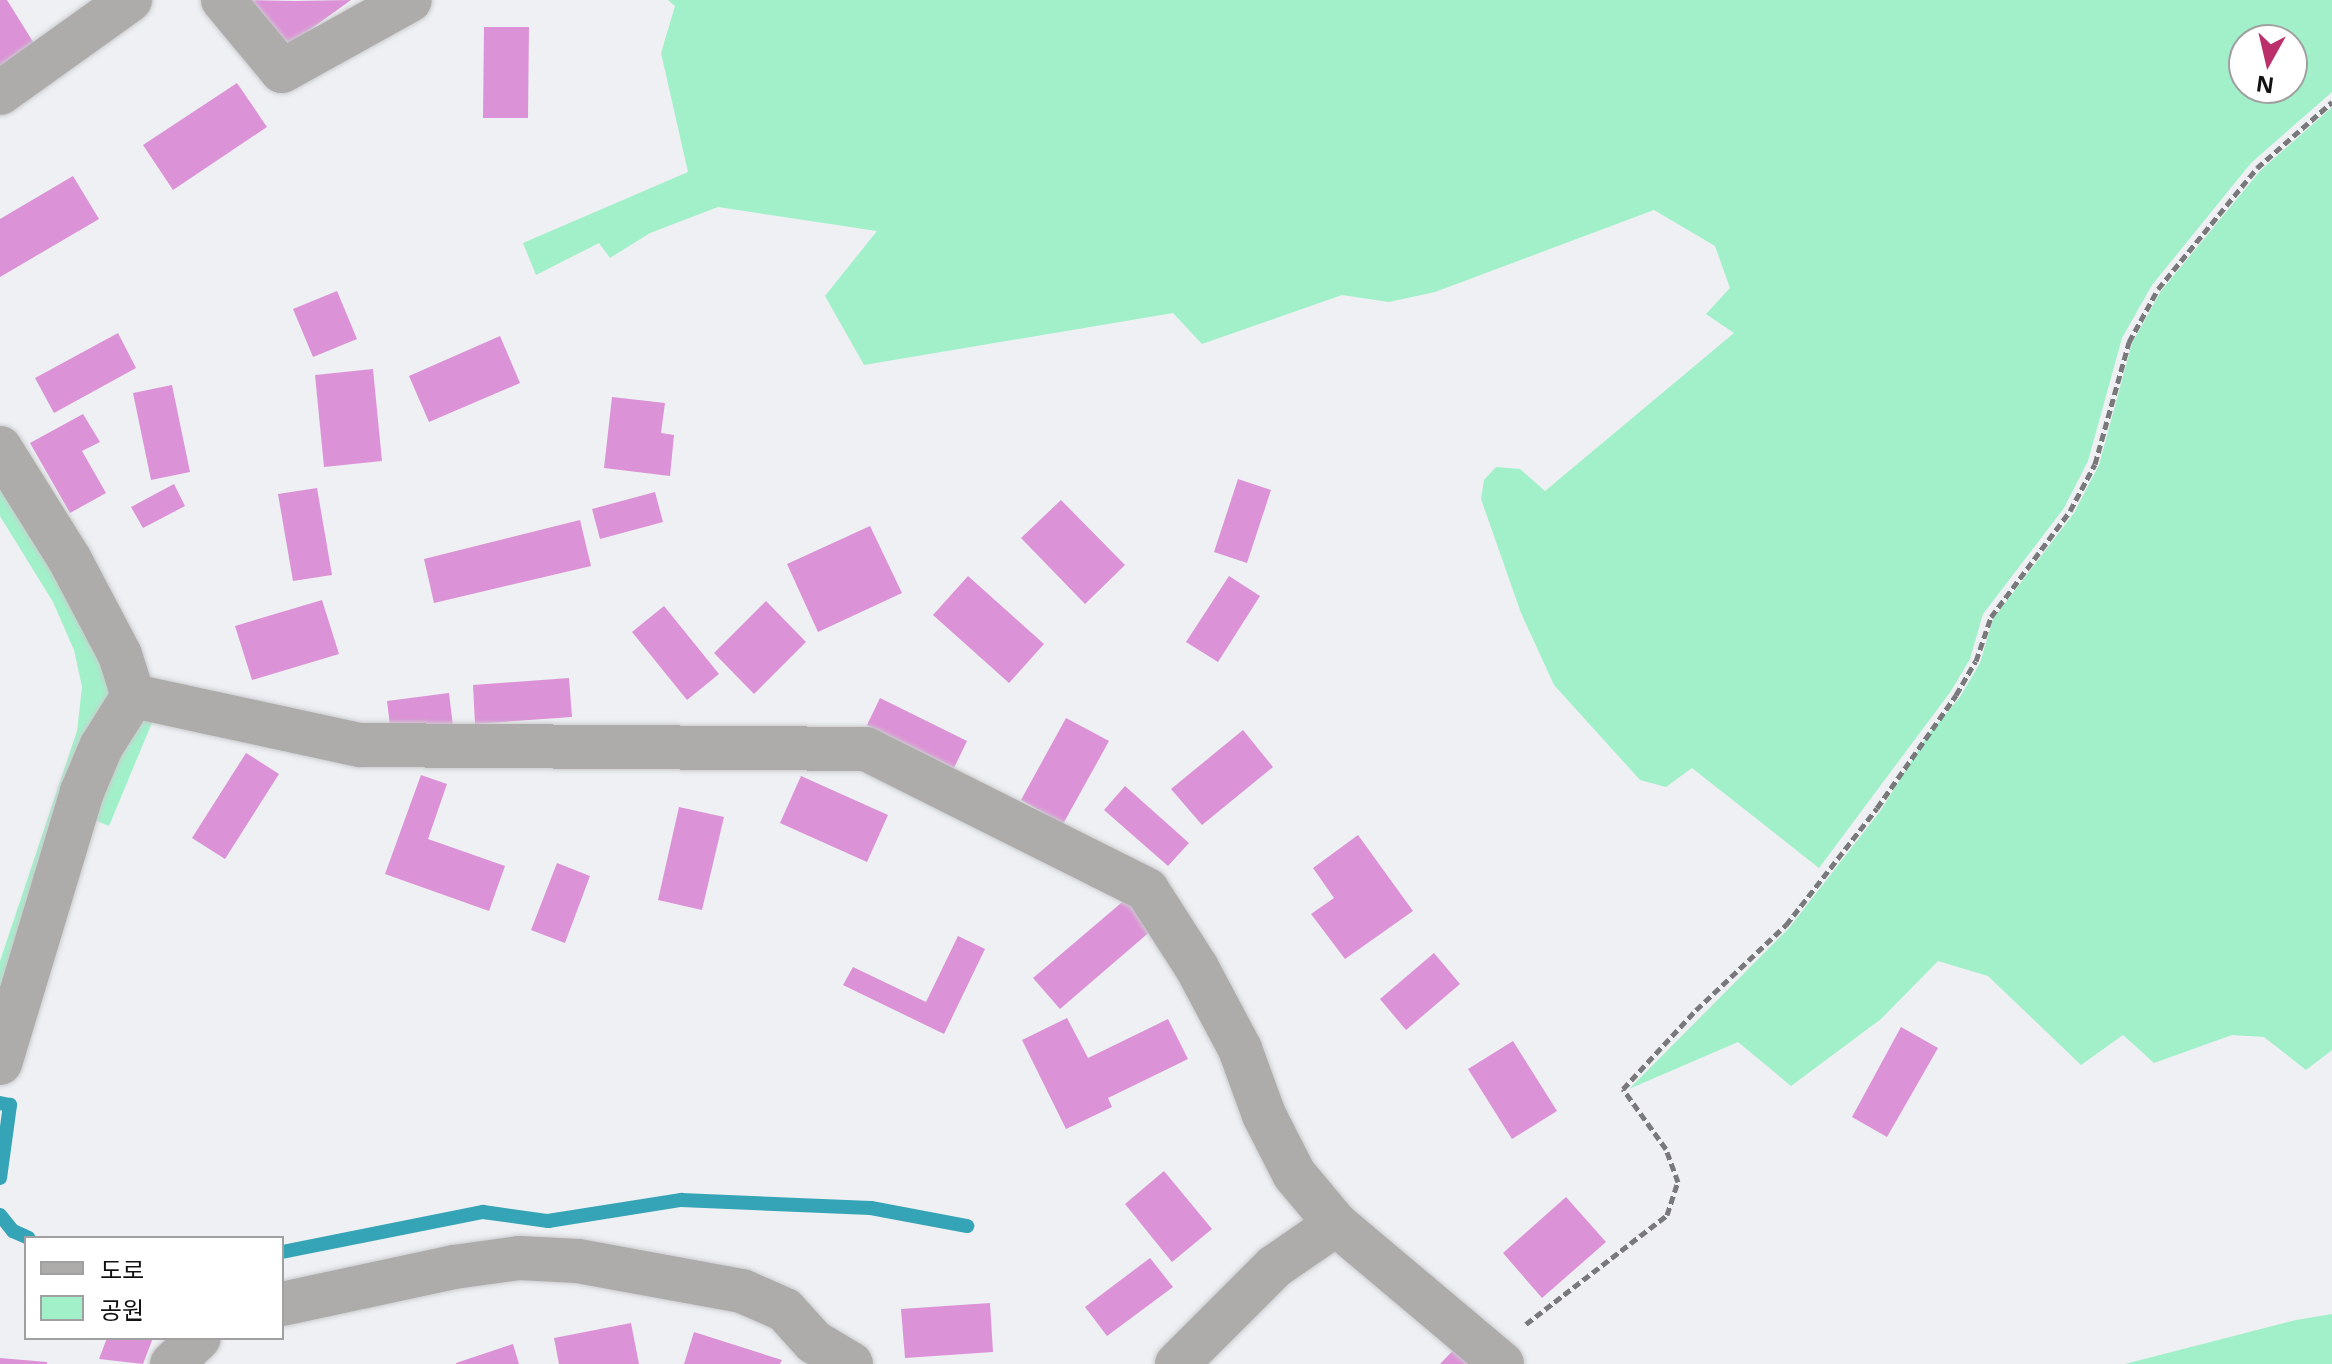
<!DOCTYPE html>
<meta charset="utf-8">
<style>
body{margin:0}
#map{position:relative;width:2332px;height:1364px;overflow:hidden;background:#eef0f3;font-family:"Open Sans","Noto Sans KR",sans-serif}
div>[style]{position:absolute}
.green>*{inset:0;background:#a2f0ca}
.stream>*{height:14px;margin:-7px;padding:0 7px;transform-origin:7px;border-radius:7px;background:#35a4b6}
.building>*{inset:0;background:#dc92d6}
.path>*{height:5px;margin-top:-2.5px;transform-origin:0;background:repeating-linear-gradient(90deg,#79797b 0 8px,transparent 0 12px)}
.roads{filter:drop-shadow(0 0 2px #cbcccf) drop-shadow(0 0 2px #cbcccf)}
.minor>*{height:44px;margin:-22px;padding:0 22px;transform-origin:22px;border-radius:22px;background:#adacab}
span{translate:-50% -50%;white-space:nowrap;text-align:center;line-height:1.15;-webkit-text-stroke:6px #fff;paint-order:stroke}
.legend{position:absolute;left:24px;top:1236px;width:260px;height:104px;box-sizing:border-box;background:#fff;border:2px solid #a0a0a1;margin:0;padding:10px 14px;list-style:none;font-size:24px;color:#121213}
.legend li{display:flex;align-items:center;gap:16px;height:40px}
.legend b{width:40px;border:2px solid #a0a0a1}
.north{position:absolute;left:2228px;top:24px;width:80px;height:80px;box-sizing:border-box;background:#fff;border:2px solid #a0a0a1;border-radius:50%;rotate:188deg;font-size:22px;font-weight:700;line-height:32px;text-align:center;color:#121213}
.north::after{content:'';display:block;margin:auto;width:28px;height:36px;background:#bb306a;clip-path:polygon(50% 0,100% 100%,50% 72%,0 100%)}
</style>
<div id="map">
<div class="green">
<i style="clip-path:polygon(evenodd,668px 0,2332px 0,2332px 92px,2251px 163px,2152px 285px,2122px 338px,2088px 461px,2064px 508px,1983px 614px,1970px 659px,1951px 691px,1819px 868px,1692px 768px,1666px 787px,1640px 780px,1554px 685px,1521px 613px,1481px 499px,1484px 480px,1496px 467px,1520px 469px,1545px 491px,1734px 333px,1706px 314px,1730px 288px,1715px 246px,1654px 210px,1435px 292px,1389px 302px,1342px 295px,1202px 344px,1173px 313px,864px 365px,825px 296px,877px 231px,718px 207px,650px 233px,610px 258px,599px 243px,536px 275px,523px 243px,688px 172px,661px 53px,675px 6px,668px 0,2244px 40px,2292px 40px,2292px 88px,2244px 88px,2244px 40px)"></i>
<i style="clip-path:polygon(2332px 107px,2332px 1050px,2306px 1070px,2264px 1037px,2232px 1035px,2154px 1063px,2123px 1035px,2081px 1065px,1988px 976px,1938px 961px,1881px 1019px,1791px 1086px,1738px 1042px,1629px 1089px,1789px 928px,1881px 810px,1927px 736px,1960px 697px,1980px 663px,1993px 619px,2074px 513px,2099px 465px,2132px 343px,2161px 291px,2260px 171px)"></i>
<i style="clip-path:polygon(0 462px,116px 684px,0 1034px,0 961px,77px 731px,82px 687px,74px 650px,53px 602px,0 516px)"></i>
<i style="clip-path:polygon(156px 713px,109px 826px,90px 818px,122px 728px)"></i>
<i style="clip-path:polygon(2332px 1314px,2332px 1364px,2125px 1364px,2296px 1320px)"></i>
</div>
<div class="stream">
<i style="left:0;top:1178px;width:74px;rotate:-82.2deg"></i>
<i style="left:10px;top:1105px;width:10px;rotate:-169deg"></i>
<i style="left:0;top:1215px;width:21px;rotate:51deg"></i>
<i style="left:13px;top:1231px;width:17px;rotate:24deg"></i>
<i style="left:282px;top:1252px;width:205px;rotate:-11.3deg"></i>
<i style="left:483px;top:1212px;width:66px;rotate:7.9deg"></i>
<i style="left:548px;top:1221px;width:135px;rotate:-9deg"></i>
<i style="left:681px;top:1200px;width:190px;rotate:2.4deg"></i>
<i style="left:871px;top:1208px;width:98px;rotate:10.6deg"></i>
</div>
<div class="building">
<i style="clip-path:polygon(0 0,7px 0,35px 45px,0 67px)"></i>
<i style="clip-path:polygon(245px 0,295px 1px,351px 0,282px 50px)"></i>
<i style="clip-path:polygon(484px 27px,529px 27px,528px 118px,483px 118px)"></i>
<i style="clip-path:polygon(237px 83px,267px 127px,173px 190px,143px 145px)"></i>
<i style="clip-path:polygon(73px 176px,99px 219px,0 277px,0 219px)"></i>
<i style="clip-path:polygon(337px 291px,357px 339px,313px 357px,293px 309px)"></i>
<i style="clip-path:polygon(118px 333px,136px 368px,54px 413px,35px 378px)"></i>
<i style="clip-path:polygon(500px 336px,520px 383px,429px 422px,409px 376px)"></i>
<i style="clip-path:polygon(373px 369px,382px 461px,324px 467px,315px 375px)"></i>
<i style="clip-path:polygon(172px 385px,190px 472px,151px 480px,133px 393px)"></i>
<i style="clip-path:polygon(612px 397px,665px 403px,661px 433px,674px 435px,670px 476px,604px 468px)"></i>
<i style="clip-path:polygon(83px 414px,100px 442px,82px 451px,106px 493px,70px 513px,30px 443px)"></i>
<i style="clip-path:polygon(1238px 479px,1271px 490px,1247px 563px,1214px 552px)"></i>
<i style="clip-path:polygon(174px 484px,185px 506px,143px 528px,131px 507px)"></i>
<i style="clip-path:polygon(317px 488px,332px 575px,293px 581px,278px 494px)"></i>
<i style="clip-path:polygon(655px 492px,663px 522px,600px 539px,592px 509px)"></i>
<i style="clip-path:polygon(1061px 500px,1125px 565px,1085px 604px,1021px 538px)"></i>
<i style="clip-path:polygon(580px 520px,591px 566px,434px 603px,424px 559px)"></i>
<i style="clip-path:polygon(870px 526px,902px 593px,818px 632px,787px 564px)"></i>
<i style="clip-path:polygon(968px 576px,1044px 644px,1009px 683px,933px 615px)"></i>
<i style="clip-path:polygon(1229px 576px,1260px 596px,1218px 662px,1186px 642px)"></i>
<i style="clip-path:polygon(322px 600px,339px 654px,252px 680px,235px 626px)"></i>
<i style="clip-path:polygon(766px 601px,806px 642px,754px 694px,714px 653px)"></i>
<i style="clip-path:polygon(664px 606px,719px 674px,687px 700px,632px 632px)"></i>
<i style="clip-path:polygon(569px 678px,572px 717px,475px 724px,473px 685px)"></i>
<i style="clip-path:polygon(449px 693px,453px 726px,391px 734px,387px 701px)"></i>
<i style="clip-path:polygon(880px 698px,967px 741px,954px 768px,867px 725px)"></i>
<i style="clip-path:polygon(1066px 718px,1109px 741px,1063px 824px,1021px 800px)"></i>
<i style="clip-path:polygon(1243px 730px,1273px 767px,1202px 825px,1171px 789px)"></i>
<i style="clip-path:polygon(246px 753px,279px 774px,225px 859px,192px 838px)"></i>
<i style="clip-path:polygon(421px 775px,447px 784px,428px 839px,505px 866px,489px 911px,385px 874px)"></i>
<i style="clip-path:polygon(801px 776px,888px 815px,867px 862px,780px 823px)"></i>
<i style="clip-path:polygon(1125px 786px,1189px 843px,1168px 866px,1104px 810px)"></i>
<i style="clip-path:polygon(679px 807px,724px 817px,702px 910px,658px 900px)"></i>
<i style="clip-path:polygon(1358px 835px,1413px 911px,1345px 959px,1311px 914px,1334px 898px,1313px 868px)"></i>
<i style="clip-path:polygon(557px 863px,590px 876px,565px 943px,531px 930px)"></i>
<i style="clip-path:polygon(1127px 898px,1153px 929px,1060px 1009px,1033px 978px)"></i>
<i style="clip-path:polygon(958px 936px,985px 949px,944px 1034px,843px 985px,853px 967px,926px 1002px)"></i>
<i style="clip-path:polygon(1434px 953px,1460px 984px,1406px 1030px,1380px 999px)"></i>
<i style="clip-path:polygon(1067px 1018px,1088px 1058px,1168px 1019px,1188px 1059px,1108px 1098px,1112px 1107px,1066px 1129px,1022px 1040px)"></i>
<i style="clip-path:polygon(1901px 1027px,1938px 1048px,1887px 1137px,1852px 1117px)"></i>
<i style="clip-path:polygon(1513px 1041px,1557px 1111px,1512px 1139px,1468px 1069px)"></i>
<i style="clip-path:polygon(1164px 1171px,1212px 1229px,1172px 1262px,1125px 1204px)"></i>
<i style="clip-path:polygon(1566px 1197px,1606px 1242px,1542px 1298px,1503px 1253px)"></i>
<i style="clip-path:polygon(1150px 1258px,1173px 1287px,1107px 1336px,1085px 1307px)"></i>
<i style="clip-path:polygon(990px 1303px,993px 1352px,905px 1358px,901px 1309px)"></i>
<i style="clip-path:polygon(631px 1323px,639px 1364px,559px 1364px,554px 1338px)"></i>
<i style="clip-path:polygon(694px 1332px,782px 1360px,780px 1364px,684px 1364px)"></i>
<i style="clip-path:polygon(107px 1338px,153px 1338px,143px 1364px,99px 1359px)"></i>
<i style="clip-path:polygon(1463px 1340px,1488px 1364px,1440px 1364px)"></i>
<i style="clip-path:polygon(513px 1344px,519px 1364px,456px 1364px,456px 1363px)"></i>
<i style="clip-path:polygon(0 1358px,47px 1362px,47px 1364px,0 1364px)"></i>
</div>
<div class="path">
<i style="left:1526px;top:1324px;width:178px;rotate:-37.7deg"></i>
<i style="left:1667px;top:1215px;width:35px;rotate:-72deg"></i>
<i style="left:1678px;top:1182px;width:35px;rotate:-110deg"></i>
<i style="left:1666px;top:1149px;width:74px;rotate:-125.6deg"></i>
<i style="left:1623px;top:1089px;width:108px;rotate:-47.3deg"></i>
<i style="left:1696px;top:1010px;width:124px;rotate:-43.4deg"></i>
<i style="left:1786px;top:925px;width:148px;rotate:-52.1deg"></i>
<i style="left:1877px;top:808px;width:138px;rotate:-55deg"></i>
<i style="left:1956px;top:695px;width:39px;rotate:-60deg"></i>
<i style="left:1976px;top:661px;width:46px;rotate:-71.2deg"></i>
<i style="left:1991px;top:617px;width:132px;rotate:-53.3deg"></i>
<i style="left:2070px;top:511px;width:53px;rotate:-62deg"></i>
<i style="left:2095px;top:464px;width:127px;rotate:-74.4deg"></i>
<i style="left:2129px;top:342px;width:60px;rotate:-61.3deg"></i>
<i style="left:2158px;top:289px;width:156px;rotate:-50.7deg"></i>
<i style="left:2257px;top:168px;width:100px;rotate:-41.3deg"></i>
</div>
<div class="roads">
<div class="minor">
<i style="left:223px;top:0;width:92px;rotate:50.3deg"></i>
<i style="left:282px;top:71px;width:146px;rotate:-29deg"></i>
<i style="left:0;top:93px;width:160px;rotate:-35.6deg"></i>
<i style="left:0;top:448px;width:132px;rotate:58deg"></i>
<i style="left:70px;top:560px;width:107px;rotate:62.2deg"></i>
<i style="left:120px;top:655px;width:43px;rotate:72.4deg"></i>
<i style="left:133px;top:696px;width:60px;rotate:122.1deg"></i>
<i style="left:101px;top:747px;width:49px;rotate:112.9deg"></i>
<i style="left:82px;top:792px;width:283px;rotate:106.8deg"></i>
<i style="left:133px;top:696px;width:232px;rotate:12.2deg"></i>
<i style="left:360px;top:745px;width:506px;rotate:0.45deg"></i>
<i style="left:866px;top:749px;width:314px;rotate:26.6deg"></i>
<i style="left:1147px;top:890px;width:93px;rotate:57.3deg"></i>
<i style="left:1197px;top:968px;width:92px;rotate:62deg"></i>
<i style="left:1240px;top:1049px;width:70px;rotate:70deg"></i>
<i style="left:1264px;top:1115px;width:66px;rotate:63deg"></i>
<i style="left:1294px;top:1174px;width:65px;rotate:50deg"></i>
<i style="left:1336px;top:1224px;width:217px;rotate:40.1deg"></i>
<i style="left:282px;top:1304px;width:176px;rotate:-12.1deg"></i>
<i style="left:454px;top:1267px;width:66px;rotate:-7.9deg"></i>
<i style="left:519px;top:1258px;width:59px;rotate:2.9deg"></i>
<i style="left:578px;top:1261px;width:167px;rotate:10.4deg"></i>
<i style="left:742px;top:1291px;width:47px;rotate:23.8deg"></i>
<i style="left:785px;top:1310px;width:43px;rotate:47.8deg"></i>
<i style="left:814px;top:1342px;width:43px;rotate:30.7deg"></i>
<i style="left:172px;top:1364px;width:37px;rotate:-44deg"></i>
<i style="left:1177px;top:1364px;width:137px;rotate:-45deg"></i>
<i style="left:1274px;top:1267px;width:75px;rotate:-34.7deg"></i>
</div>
</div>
<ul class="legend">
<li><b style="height:10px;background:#adacab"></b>도로</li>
<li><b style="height:22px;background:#a2f0ca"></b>공원</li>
</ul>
<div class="north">N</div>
</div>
